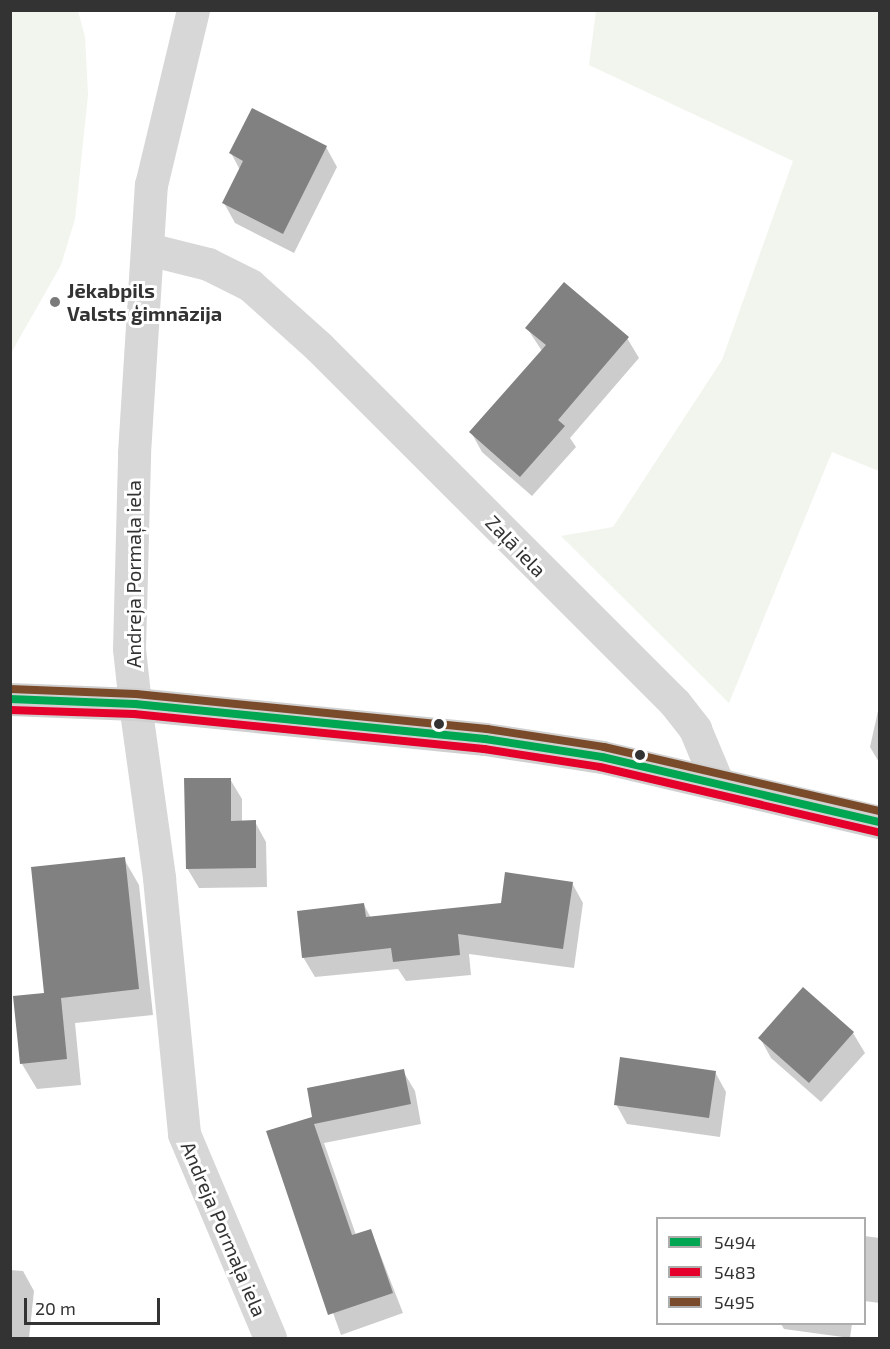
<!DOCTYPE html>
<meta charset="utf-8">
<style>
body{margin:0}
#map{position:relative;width:890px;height:1349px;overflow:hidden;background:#fff;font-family:"Exo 2",sans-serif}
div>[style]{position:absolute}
.green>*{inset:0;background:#f1f5ed}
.shadow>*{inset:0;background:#0003}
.building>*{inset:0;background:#818181}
.minor>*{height:33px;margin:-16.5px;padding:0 16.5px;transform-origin:16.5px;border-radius:16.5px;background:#d7d7d7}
.tertiary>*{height:33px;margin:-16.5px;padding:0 16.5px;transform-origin:16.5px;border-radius:16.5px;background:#d7d7d7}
.secondary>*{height:33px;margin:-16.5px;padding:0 16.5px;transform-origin:16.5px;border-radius:16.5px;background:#d0d0d0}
.bus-1>*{height:8px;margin:-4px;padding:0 4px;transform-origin:4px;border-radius:4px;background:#00a651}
.bus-2>*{height:8px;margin:-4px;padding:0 4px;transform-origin:4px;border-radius:4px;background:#e4002b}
.bus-3>*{height:8px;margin:-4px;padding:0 4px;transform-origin:4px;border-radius:4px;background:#7a4b2a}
.dots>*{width:16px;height:16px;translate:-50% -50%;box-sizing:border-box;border:3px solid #fff;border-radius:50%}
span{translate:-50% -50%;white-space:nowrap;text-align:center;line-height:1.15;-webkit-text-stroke:6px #fff;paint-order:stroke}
.poi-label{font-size:20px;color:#333;font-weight:700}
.left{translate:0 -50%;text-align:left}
.street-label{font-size:20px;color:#333}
.frame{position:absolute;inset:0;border:12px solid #333;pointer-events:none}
.legend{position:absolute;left:656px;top:1217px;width:210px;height:108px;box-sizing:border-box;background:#fff;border:2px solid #adadad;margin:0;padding:8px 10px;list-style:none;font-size:18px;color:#333}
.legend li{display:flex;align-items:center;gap:12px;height:30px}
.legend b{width:30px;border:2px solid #adadad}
.scale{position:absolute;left:24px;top:1298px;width:136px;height:27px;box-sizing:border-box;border:3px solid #333;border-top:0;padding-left:8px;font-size:18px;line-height:21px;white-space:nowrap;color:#333;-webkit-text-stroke:4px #fff;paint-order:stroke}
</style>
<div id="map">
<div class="green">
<i style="clip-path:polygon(11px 10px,78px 11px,85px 37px,88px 95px,75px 219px,61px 265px,11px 353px)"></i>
<i style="clip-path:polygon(596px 11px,879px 11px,879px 471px,832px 452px,729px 703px,561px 536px,613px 527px,722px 360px,793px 161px,589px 65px)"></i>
</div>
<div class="shadow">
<i style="clip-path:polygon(326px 147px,337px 167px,294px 253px,235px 223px,224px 203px,240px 170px,231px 153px)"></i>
<i style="clip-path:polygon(527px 328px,627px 338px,639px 358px,570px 438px,576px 447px,532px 496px,482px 452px,471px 432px,542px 351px)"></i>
<i style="clip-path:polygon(880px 702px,880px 764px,870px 747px)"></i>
<i style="clip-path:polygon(230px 779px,242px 799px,242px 822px,255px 822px,266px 842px,267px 887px,199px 888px,187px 868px)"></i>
<i style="clip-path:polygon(124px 859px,139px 885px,153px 1015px,75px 1023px,81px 1085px,37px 1089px,22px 1064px,46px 994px)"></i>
<i style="clip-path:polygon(572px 883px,583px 903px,574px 968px,469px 954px,471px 975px,406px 981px,398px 969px,315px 977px,303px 957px,364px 905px,371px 918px,502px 904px)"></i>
<i style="clip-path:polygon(804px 989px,853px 1033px,865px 1053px,821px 1102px,771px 1058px,760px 1038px)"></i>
<i style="clip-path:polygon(403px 1071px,415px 1091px,421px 1124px,324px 1143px,356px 1235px,371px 1231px,403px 1313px,341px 1335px,268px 1132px,313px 1118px)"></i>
<i style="clip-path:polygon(715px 1072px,726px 1092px,720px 1137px,627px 1124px,616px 1104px)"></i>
<i style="clip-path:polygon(864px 1236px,880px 1238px,880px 1303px,864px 1301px)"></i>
<i style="clip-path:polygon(10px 1270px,23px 1271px,34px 1291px,29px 1338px,10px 1338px)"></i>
<i style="clip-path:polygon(781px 1324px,852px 1324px,850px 1338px,784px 1329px)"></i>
</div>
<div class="building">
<i style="clip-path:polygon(252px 108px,327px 146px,283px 234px,222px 203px,243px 161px,229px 153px)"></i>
<i style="clip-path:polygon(564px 282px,629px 337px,558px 420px,565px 426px,520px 477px,469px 432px,546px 345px,525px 328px)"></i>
<i style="clip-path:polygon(184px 778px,231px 778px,231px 821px,256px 820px,256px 868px,186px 869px)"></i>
<i style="clip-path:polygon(125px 857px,139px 989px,61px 998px,67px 1059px,20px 1064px,13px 996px,44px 993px,31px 867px)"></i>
<i style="clip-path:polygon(505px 872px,573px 882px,563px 949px,458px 934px,460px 955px,393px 962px,391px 948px,302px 958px,297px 911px,364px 903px,366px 917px,501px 903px)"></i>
<i style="clip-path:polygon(803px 987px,854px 1032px,809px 1083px,758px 1038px)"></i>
<i style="clip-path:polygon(620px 1057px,716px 1071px,709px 1118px,614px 1105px)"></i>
<i style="clip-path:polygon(404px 1069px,411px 1104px,314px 1124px,352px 1235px,371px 1229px,393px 1293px,328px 1315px,266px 1131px,312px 1117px,307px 1088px)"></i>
</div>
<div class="minor">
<i style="left:135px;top:704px;width:176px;rotate:82.1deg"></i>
<i style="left:159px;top:878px;width:257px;rotate:84.4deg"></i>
<i style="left:184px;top:1134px;width:221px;rotate:67.1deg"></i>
</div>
<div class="tertiary">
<i style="left:148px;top:249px;width:62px;rotate:14deg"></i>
<i style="left:208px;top:264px;width:47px;rotate:26.6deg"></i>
<i style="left:250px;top:285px;width:93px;rotate:41.9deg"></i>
<i style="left:319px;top:347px;width:503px;rotate:45deg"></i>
<i style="left:675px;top:703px;width:33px;rotate:52deg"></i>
<i style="left:695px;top:729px;width:60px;rotate:67.3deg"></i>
<i style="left:135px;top:704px;width:55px;rotate:-96.2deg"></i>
<i style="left:129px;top:649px;width:196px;rotate:-88.5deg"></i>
<i style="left:134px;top:453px;width:269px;rotate:-86.4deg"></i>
<i style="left:151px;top:185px;width:180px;rotate:-76.5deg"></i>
</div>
<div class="secondary">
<i style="left:10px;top:699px;width:125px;rotate:2.3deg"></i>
<i style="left:135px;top:704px;width:352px;rotate:5.7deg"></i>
<i style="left:485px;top:739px;width:118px;rotate:8.7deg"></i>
<i style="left:602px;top:757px;width:285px;rotate:13.2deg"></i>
</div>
<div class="bus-1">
<i style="left:10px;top:699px;width:125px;rotate:2.3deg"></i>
<i style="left:135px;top:704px;width:352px;rotate:5.7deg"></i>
<i style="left:485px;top:739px;width:118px;rotate:8.7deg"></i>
<i style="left:602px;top:757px;width:285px;rotate:13.2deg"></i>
</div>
<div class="bus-2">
<i style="left:10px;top:710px;width:124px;rotate:1.8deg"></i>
<i style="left:134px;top:714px;width:352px;rotate:5.7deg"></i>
<i style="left:484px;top:749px;width:117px;rotate:8.8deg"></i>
<i style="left:600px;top:767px;width:285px;rotate:13.2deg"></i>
</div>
<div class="bus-3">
<i style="left:10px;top:689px;width:126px;rotate:2.3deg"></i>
<i style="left:136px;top:694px;width:353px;rotate:5.7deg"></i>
<i style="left:487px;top:729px;width:118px;rotate:8.7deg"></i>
<i style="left:604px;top:747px;width:283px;rotate:13.1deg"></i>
</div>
<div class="dots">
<i style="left:55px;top:302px;background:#7a7a7a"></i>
<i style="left:439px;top:724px;background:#333"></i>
<i style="left:640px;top:755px;background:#333"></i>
</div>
<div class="poi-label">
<span class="left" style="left:67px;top:302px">Jēkabpils<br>Valsts ģimnāzija</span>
</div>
<div class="street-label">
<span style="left:516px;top:546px;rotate:46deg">Zaļā iela</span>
<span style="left:133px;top:574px;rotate:-90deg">Andreja Pormaļa iela</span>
<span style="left:224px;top:1229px;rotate:67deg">Andreja Pormaļa iela</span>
</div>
<div class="frame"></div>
<ul class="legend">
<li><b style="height:8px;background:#00a651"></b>5494</li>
<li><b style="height:8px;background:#e4002b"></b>5483</li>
<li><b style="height:8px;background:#7a4b2a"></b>5495</li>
</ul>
<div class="scale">20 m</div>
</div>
